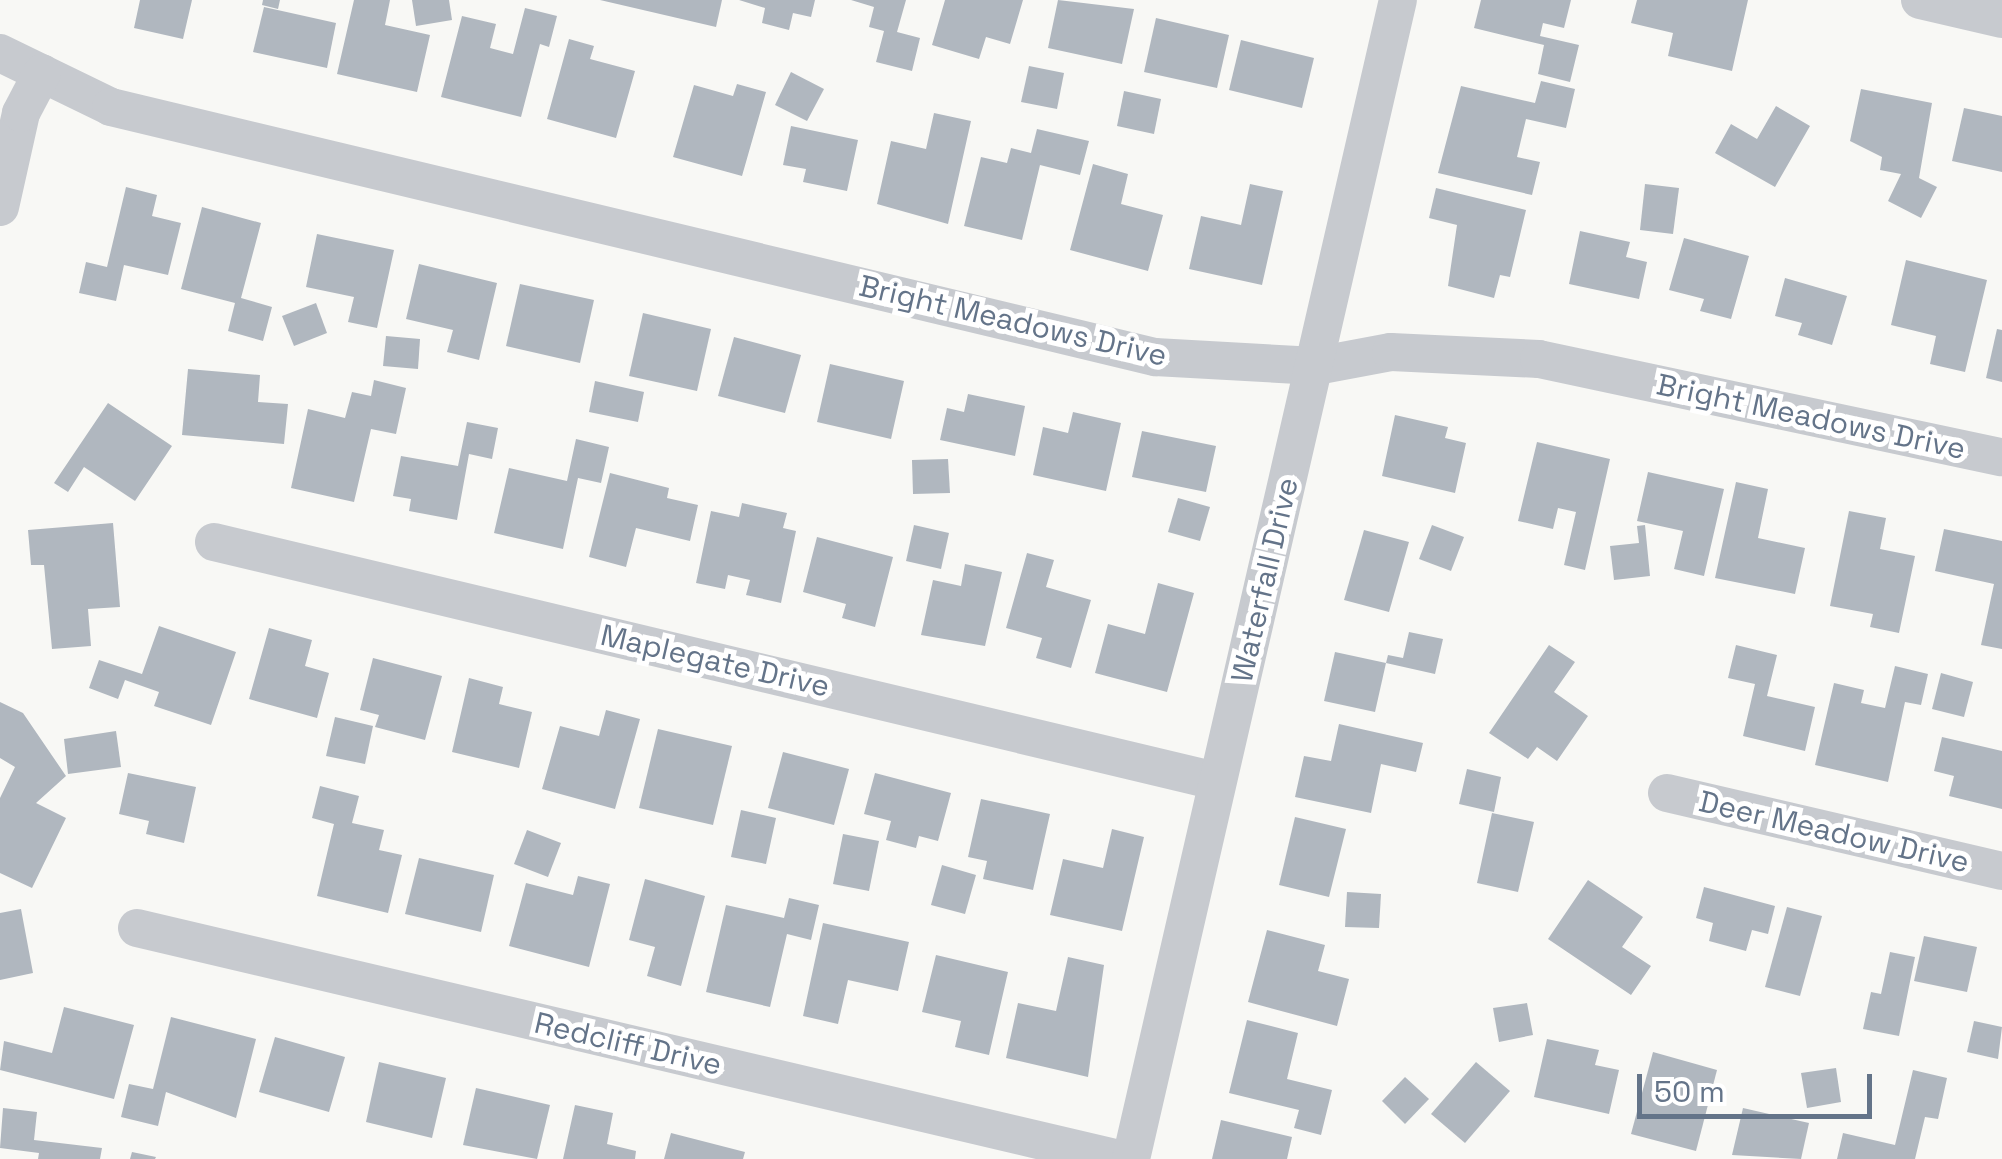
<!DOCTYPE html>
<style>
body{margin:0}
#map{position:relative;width:2002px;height:1159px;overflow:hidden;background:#f8f8f5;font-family:"Space Grotesk",sans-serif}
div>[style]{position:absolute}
.building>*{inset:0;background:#b0b7bf}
.minor>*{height:38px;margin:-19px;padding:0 19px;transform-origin:19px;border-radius:19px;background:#c7cacf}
span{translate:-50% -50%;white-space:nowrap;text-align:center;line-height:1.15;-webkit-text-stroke:10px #fff;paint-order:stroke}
.street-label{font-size:30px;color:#647489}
.scale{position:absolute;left:1637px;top:1074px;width:235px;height:45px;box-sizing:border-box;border:5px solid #647489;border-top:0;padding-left:12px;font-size:30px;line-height:35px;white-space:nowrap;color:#647489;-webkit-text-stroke:8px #fff;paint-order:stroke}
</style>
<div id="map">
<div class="building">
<i style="clip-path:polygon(140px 0,192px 0,183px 39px,134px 28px)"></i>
<i style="clip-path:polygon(263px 0,280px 0,278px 9px,262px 5px)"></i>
<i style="clip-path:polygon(354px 0,390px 0,385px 25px,430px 35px,417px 92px,337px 74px)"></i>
<i style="clip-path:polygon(412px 0,449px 0,452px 20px,416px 26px)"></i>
<i style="clip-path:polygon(600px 0,722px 0,716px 27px)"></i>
<i style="clip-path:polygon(739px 0,815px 0,811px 17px,793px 13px,789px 30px,762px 23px,765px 8px)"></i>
<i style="clip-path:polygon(851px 0,906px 0,897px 32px,920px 38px,912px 71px,876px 62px,884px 31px,869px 27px,874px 7px)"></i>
<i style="clip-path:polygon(945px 0,1023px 0,1010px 44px,986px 37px,979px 59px,932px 45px)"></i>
<i style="clip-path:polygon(1058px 0,1134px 9px,1122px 64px,1048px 48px)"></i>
<i style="clip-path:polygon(1481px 0,1571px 0,1564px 28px,1543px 23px,1540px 36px,1579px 45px,1570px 82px,1538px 74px,1544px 45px,1474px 28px)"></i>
<i style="clip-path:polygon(1637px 0,1748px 0,1732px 71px,1668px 56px,1673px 33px,1631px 23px)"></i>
<i style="clip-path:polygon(264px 7px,336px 23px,327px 68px,253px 52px)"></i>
<i style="clip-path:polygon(525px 8px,557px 16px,549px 47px,540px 44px,521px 117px,441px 97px,462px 16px,496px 24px,490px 48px,513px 54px)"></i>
<i style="clip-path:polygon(1156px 18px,1229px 35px,1217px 88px,1144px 72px)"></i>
<i style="clip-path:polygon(569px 39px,594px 46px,590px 59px,635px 71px,616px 138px,547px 119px)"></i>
<i style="clip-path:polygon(1241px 40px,1314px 58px,1302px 108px,1229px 90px)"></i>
<i style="clip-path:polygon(1029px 66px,1064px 73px,1057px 109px,1021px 102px)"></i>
<i style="clip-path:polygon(791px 72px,824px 89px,807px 121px,775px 105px)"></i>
<i style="clip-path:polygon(1541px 81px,1575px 89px,1566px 128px,1526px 119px,1517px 157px,1540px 162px,1532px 195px,1438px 173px,1461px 86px,1535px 103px)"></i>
<i style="clip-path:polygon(737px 84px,766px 92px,742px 176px,673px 157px,694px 85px,733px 96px)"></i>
<i style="clip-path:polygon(1861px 89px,1932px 103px,1919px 178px,1937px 187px,1921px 218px,1888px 201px,1901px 174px,1880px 170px,1882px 157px,1850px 141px)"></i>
<i style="clip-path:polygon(1124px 91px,1161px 99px,1154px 134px,1117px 126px)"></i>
<i style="clip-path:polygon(1776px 106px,1810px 126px,1775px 187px,1715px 153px,1731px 124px,1757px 139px)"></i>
<i style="clip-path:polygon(1964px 108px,2002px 116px,2002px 172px,1952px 161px)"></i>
<i style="clip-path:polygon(934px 113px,971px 121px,948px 224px,877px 204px,891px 141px,926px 149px)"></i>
<i style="clip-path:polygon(791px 126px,858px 140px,847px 191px,803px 182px,806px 169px,783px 165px)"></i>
<i style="clip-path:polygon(1037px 129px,1089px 141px,1080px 175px,1040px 165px,1022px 240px,964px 226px,981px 157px,1007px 163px,1011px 148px,1031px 153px)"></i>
<i style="clip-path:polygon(1093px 164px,1128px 174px,1121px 204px,1163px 215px,1148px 271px,1070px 250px)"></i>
<i style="clip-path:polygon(1250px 184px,1283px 191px,1262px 285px,1189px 269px,1201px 216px,1241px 225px)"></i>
<i style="clip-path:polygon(1645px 184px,1679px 188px,1673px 234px,1640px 230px)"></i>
<i style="clip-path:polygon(126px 187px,157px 195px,152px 216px,181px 223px,168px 275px,124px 265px,116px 301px,79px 293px,86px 262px,107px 267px)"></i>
<i style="clip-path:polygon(1436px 188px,1526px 210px,1510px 277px,1500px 275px,1494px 298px,1448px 286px,1457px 225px,1429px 218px)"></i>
<i style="clip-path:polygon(202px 207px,261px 223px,241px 298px,272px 307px,263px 341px,228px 331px,235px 303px,181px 289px)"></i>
<i style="clip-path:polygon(1580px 231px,1630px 242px,1626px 257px,1647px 262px,1639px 299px,1569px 284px)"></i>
<i style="clip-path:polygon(317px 234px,394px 250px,377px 328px,348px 322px,354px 297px,306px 287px)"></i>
<i style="clip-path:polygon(1684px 238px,1749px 256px,1731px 319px,1700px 311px,1704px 299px,1669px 290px)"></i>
<i style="clip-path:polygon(1906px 260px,1987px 280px,1965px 372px,1930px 364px,1936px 336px,1891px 325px)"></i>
<i style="clip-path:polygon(419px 264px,497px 283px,479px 360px,447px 352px,453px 330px,406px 319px)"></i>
<i style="clip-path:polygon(1785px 278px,1847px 296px,1832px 345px,1798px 335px,1802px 323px,1775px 316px)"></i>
<i style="clip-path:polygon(520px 284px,594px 300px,580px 363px,506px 346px)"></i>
<i style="clip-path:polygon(316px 303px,327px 333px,294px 346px,282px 316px)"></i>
<i style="clip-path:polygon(643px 313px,711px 329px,697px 391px,629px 376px)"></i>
<i style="clip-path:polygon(1997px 329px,2002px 330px,2002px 382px,1986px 378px)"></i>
<i style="clip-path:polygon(386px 336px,420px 339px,418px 369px,383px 366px)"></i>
<i style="clip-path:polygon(734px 337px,801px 355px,785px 413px,718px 396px)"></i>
<i style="clip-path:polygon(830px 364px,904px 381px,891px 439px,817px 422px)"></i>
<i style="clip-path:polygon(188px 369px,260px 375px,258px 402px,288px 404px,284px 444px,182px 435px)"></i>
<i style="clip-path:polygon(374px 380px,406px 388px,396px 434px,371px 429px,354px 502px,291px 488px,308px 409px,345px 418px,352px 392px,371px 396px)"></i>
<i style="clip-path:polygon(595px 381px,644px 392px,638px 422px,589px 412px)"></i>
<i style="clip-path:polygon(968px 394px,1025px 406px,1015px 456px,940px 440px,947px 408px,964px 412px)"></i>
<i style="clip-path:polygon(108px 403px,172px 446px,135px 501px,84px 467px,68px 492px,54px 483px)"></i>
<i style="clip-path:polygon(1073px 412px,1121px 423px,1106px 491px,1033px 475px,1043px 427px,1068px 433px)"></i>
<i style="clip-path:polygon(1395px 415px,1448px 427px,1445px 438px,1466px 443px,1455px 493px,1382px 476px)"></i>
<i style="clip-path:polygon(467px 422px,498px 428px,492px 459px,469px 454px,457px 520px,409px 511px,411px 499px,393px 496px,401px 456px,458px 466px)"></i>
<i style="clip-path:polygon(1142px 431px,1216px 446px,1206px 492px,1132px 477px)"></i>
<i style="clip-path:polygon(576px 439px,609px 447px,601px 483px,578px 478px,563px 549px,494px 533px,509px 468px,567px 481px)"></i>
<i style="clip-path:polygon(1537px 442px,1610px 459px,1585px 570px,1564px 565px,1576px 512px,1558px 508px,1553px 529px,1518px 521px)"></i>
<i style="clip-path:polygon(948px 459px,950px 493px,913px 494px,912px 460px)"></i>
<i style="clip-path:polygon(1648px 472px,1724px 489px,1704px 576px,1674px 569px,1683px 531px,1637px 521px)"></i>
<i style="clip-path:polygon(610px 473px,669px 488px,667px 498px,698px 505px,690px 541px,636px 528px,626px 567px,589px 557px)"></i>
<i style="clip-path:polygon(1736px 482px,1768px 489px,1758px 538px,1805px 548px,1795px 594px,1715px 578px)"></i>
<i style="clip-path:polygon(1178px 498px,1210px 507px,1200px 541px,1168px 532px)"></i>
<i style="clip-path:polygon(742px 503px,787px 513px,783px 528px,796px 531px,781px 603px,746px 595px,750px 580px,728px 575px,725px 589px,696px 583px,711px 511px,739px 517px)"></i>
<i style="clip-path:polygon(1849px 511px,1886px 518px,1880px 549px,1915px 556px,1899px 633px,1870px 627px,1873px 614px,1830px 606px)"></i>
<i style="clip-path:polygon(113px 523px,120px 607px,88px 609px,91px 646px,52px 649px,44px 565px,31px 565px,28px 530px)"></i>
<i style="clip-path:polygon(914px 525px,949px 533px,941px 569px,906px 561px)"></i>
<i style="clip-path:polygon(1432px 525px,1464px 537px,1451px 571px,1419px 559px)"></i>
<i style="clip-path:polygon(1645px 525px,1650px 576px,1614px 580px,1610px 546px,1639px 543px,1637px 526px)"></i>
<i style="clip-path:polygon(1944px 529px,2002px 541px,2002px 649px,1981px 645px,1994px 584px,1935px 571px)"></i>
<i style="clip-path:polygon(1364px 530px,1409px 542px,1389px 612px,1344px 600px)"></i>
<i style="clip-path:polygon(817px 537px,893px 557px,875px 627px,842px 618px,846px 604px,803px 592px)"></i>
<i style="clip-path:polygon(1027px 553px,1054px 560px,1046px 587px,1091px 600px,1071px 668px,1036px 658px,1042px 638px,1006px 628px)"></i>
<i style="clip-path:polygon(965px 564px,1002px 572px,985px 646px,921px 635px,933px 580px,961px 586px)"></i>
<i style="clip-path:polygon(1158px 583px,1194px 593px,1167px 692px,1095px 673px,1108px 624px,1145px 634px)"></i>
<i style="clip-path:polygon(159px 626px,236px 652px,211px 725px,154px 706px,159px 692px,125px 680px,118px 699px,89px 688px,99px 660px,142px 674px)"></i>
<i style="clip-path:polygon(269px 628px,312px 640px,305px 666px,329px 673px,317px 718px,249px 699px)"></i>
<i style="clip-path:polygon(1409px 632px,1443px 639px,1435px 674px,1386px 663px,1388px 655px,1403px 658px)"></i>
<i style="clip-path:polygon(1549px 645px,1575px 662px,1554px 692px,1588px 716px,1557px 761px,1537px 747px,1528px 759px,1489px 733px)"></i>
<i style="clip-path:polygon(1736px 645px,1777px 655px,1767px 696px,1815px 707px,1805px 751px,1743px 736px,1755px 684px,1728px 678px)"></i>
<i style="clip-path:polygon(1335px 652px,1386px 663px,1375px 712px,1324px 701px)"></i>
<i style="clip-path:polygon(373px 658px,442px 676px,425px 740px,375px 727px,379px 715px,360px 710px)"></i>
<i style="clip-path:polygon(1895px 666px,1928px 674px,1921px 705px,1905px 702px,1888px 782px,1815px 765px,1834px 683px,1864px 690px,1861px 703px,1885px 708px)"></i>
<i style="clip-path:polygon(1941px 673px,1973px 682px,1964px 717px,1932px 709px)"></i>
<i style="clip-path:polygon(469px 678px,503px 687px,499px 704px,532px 712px,519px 768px,452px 752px)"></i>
<i style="clip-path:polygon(0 702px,23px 713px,66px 776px,36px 803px,66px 818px,32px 888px,0 873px,0 798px,15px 767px,0 758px)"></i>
<i style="clip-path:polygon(606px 710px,640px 719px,615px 809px,542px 789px,560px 726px,599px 736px)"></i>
<i style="clip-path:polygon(335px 717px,373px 726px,365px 764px,326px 756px)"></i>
<i style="clip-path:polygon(1339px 724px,1423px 743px,1416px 772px,1381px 764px,1371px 813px,1295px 797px,1304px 756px,1331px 761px)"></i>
<i style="clip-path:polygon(658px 729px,732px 746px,713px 825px,639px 808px)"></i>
<i style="clip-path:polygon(116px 731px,121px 767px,68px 774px,64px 739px)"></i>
<i style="clip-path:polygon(1942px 737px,2002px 751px,2002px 809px,1949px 796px,1954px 776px,1934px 771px)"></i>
<i style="clip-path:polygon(783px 752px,849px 769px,834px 825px,768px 808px)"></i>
<i style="clip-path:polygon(1467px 769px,1501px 777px,1494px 812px,1459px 804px)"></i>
<i style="clip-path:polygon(128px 773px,196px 787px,184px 843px,146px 834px,149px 821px,119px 814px)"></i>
<i style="clip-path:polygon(875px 773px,951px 793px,938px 841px,919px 836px,916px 848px,886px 840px,891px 821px,864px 814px)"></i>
<i style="clip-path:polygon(320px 786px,359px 796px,352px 823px,384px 830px,379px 850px,402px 855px,388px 913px,317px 896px,334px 824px,312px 818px)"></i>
<i style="clip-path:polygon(981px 799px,1050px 814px,1033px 890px,983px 879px,987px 861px,968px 857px)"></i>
<i style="clip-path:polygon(741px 810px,776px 818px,766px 864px,731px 857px)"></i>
<i style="clip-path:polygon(1492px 813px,1534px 822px,1518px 892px,1477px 883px)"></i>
<i style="clip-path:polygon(1295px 817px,1346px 829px,1329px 897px,1279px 885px)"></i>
<i style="clip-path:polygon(1112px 829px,1144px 837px,1122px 931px,1050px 915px,1063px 859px,1103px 868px)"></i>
<i style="clip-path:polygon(527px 830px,561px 843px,548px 877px,514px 864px)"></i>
<i style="clip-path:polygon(843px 834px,879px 841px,869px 891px,833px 884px)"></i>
<i style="clip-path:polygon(419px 858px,494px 875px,481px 932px,405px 914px)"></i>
<i style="clip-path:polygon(942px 865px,976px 875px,965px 914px,931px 905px)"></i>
<i style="clip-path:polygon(578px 876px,610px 884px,589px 967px,509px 946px,526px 883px,573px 895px)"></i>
<i style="clip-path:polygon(645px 879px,705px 896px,681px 986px,647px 976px,655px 947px,629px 940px)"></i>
<i style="clip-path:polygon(1588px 880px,1643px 917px,1622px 947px,1651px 966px,1631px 995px,1548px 939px)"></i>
<i style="clip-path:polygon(1704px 887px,1775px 906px,1768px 934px,1752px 930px,1746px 951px,1709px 941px,1713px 923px,1696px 918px)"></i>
<i style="clip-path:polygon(1347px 892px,1381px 894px,1379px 928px,1345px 927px)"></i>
<i style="clip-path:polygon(789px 898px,819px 905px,811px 940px,787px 934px,770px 1007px,706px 992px,726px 905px,784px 918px)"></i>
<i style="clip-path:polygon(1787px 907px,1822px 916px,1800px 996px,1765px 987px)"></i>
<i style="clip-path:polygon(21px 909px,33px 973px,0 980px,0 913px)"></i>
<i style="clip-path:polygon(823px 923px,909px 942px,898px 991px,848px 980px,838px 1024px,803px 1016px)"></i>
<i style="clip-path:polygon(1267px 930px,1325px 945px,1318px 971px,1349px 979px,1337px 1026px,1248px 1002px)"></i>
<i style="clip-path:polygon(1924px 936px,1977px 947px,1967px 992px,1914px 981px)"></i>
<i style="clip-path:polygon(1890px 952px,1915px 957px,1899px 1036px,1863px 1029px,1871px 992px,1881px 994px)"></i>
<i style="clip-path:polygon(936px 955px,1008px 972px,989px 1055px,955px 1047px,961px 1021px,922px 1012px)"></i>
<i style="clip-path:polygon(1068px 957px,1104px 965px,1088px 1077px,1006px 1058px,1018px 1003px,1056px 1011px)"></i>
<i style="clip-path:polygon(1527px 1003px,1533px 1035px,1499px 1042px,1493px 1008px)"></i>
<i style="clip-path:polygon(64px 1007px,134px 1025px,114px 1099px,0 1070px,4px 1041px,52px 1053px)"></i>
<i style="clip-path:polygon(171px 1017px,256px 1039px,236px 1118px,166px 1092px,158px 1126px,121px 1117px,129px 1084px,153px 1089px)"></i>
<i style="clip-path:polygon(1247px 1020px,1298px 1033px,1287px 1079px,1332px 1090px,1321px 1135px,1294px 1128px,1299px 1110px,1229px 1093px)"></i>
<i style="clip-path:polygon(1974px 1021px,2002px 1027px,1998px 1059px,1967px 1052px)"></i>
<i style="clip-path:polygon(275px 1037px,345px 1057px,329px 1112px,259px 1092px)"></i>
<i style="clip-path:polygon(1547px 1039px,1599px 1050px,1595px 1065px,1619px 1070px,1609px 1114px,1534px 1097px)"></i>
<i style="clip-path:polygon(1653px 1052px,1717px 1070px,1696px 1151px,1631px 1134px)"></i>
<i style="clip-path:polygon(379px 1062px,446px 1078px,432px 1138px,366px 1122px)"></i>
<i style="clip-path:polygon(1476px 1062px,1510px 1091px,1465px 1143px,1431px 1114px)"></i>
<i style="clip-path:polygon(1836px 1068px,1841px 1102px,1807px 1108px,1801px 1073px)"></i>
<i style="clip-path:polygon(1913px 1070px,1947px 1078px,1938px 1119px,1925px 1117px,1915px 1159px,1837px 1159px,1843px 1133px,1895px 1145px)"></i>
<i style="clip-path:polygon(1405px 1077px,1429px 1099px,1405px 1124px,1382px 1101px)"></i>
<i style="clip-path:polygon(476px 1088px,550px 1105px,537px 1159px,463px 1145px)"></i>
<i style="clip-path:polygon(575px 1105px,613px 1113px,607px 1144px,636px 1151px,635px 1159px,563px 1159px)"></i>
<i style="clip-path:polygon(3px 1108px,37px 1112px,34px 1140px,102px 1148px,100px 1159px,38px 1159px,39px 1153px,0 1148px)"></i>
<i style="clip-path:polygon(1743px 1108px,1809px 1123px,1801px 1159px,1732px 1155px)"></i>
<i style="clip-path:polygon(1221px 1120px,1292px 1137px,1287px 1159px,1212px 1159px)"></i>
<i style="clip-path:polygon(671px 1133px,745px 1152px,743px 1159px,664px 1159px)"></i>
<i style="clip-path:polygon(132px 1152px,156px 1157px,155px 1159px,130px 1159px)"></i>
</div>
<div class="minor">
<i style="left:1920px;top:0;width:84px;rotate:13deg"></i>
<i style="left:0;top:53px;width:123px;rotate:25.9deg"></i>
<i style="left:111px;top:107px;width:1074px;rotate:13.47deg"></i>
<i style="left:1155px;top:357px;width:161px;rotate:3.2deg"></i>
<i style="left:1316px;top:366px;width:76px;rotate:-10.6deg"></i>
<i style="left:1391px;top:352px;width:148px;rotate:2.7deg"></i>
<i style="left:1539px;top:359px;width:473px;rotate:12deg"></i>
<i style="left:0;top:207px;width:96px;rotate:-77.4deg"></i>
<i style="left:21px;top:113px;width:45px;rotate:-62.3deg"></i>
<i style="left:214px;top:542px;width:1030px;rotate:13.42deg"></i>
<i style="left:1667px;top:793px;width:344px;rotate:13.1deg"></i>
<i style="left:137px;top:928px;width:1009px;rotate:13.24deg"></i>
<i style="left:1131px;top:1159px;width:1189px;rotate:-77.03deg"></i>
</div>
<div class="street-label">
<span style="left:1013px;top:321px;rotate:13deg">Bright Meadows Drive</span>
<span style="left:1811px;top:417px;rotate:12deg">Bright Meadows Drive</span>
<span style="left:1265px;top:580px;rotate:-77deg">Waterfall Drive</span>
<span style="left:715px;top:661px;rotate:13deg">Maplegate Drive</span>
<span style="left:1834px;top:832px;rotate:13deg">Deer Meadow Drive</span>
<span style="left:628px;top:1044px;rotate:13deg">Redcliff Drive</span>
</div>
<div class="scale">50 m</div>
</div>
